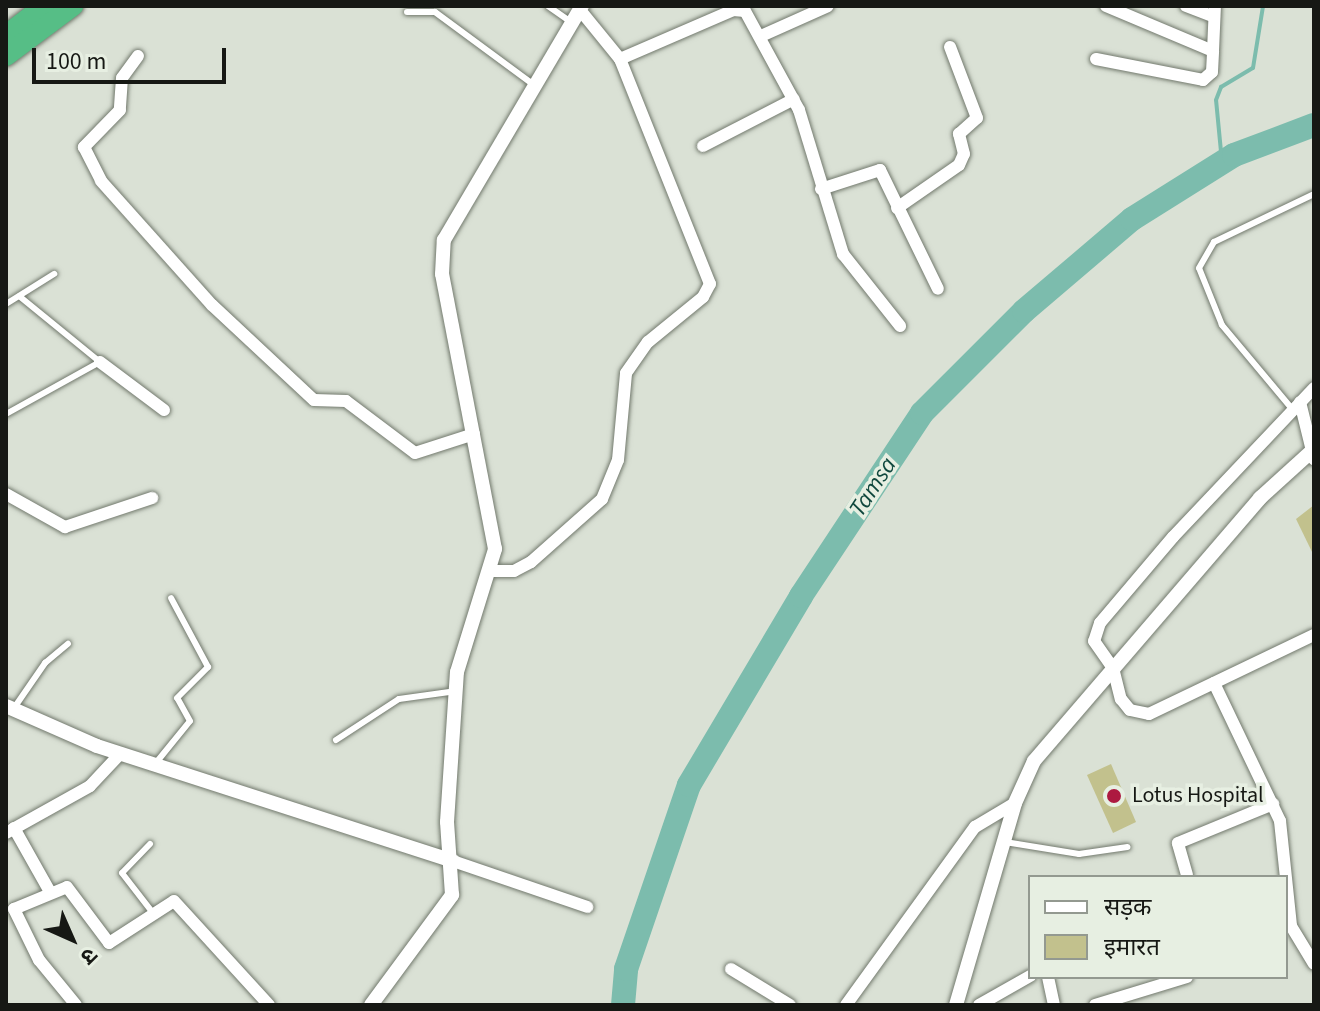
<!DOCTYPE html>
<meta charset="utf-8">
<style>
body{margin:0}
#map{position:relative;width:1320px;height:1011px;overflow:hidden;background:#dae1d5;font-family:"Source Sans 3","Noto Sans Devanagari",sans-serif}
div>[style]{position:absolute}
.stream>*{height:4px;margin:-2px;padding:0 2px;transform-origin:2px;border-radius:2px;background:#7cbcad}
.river>*{height:24px;margin:-12px;padding:0 12px;transform-origin:12px;border-radius:12px;background:#7cbcad}
.building>*{inset:0;background:#c2c18d}
.roads{filter:drop-shadow(0 0 2px #72796d) drop-shadow(0 0 2px #72796d)}
.service>*{height:6px;margin:-3px;padding:0 3px;transform-origin:3px;border-radius:3px;background:#fff}
.minor>*{height:12px;margin:-6px;padding:0 6px;transform-origin:6px;border-radius:6px;background:#fff}
.tertiary>*{height:14px;margin:-7px;padding:0 7px;transform-origin:7px;border-radius:7px;background:#fff}
.trunk>*{height:20px;margin:-10px;padding:0 10px;transform-origin:10px;border-radius:10px;background:#56be86}
.dots>*{width:22px;height:22px;translate:-50% -50%;box-sizing:border-box;border:4px solid #e7efe2;border-radius:50%}
span{translate:-50% -50%;white-space:nowrap;text-align:center;line-height:1.15;-webkit-text-stroke:7px #e7efe2;paint-order:stroke}
.poi-label{font-size:22px;color:#161814}
.left{translate:0 -50%;text-align:left}
.water-label{font-size:24px;color:#10483e;font-style:italic}
.frame{position:absolute;inset:0;border:8px solid #161814;pointer-events:none}
.legend{position:absolute;left:1028px;top:875px;width:260px;height:104px;box-sizing:border-box;background:#e7efe2;border:2px solid #939990;margin:0;padding:10px 14px;list-style:none;font-size:24px;color:#161814}
.legend li{display:flex;align-items:center;gap:16px;height:40px}
.legend b{width:40px;border:2px solid #939990}
.north{position:absolute;left:32px;top:899px;width:80px;height:80px;-webkit-text-stroke:6px #e7efe2;paint-order:stroke;rotate:135deg;font-size:22px;font-weight:700;line-height:32px;text-align:center;color:#161814}
.north::after{content:'';display:block;margin:auto;width:28px;height:36px;background:#161814;clip-path:polygon(50% 0,100% 100%,50% 72%,0 100%)}
.scale{position:absolute;left:32px;top:48px;width:194px;height:36px;box-sizing:border-box;border:4px solid #161814;border-top:0;padding-left:10px;font-size:24px;line-height:28px;white-space:nowrap;color:#161814;-webkit-text-stroke:6px #e7efe2;paint-order:stroke}
</style>
<div id="map">
<div class="stream">
<i style="left:1222px;top:162px;width:62px;rotate:-95.5deg"></i>
<i style="left:1216px;top:100px;width:14px;rotate:-69deg"></i>
<i style="left:1221px;top:87px;width:37px;rotate:-31deg"></i>
<i style="left:1253px;top:68px;width:63px;rotate:-80.8deg"></i>
</div>
<div class="river">
<i style="left:623px;top:1005px;width:36px;rotate:-85deg"></i>
<i style="left:626px;top:969px;width:194px;rotate:-71.1deg"></i>
<i style="left:689px;top:785px;width:220px;rotate:-59.3deg"></i>
<i style="left:801px;top:596px;width:219px;rotate:-56.5deg"></i>
<i style="left:922px;top:413px;width:144px;rotate:-45deg"></i>
<i style="left:1024px;top:311px;width:142px;rotate:-40.4deg"></i>
<i style="left:1132px;top:219px;width:120px;rotate:-32.1deg"></i>
<i style="left:1234px;top:155px;width:85px;rotate:-20.6deg"></i>
</div>
<div class="building">
<i style="clip-path:polygon(1314px 505px,1314px 556px,1296px 519px)"></i>
<i style="clip-path:polygon(1111px 764px,1136px 822px,1113px 833px,1087px 775px)"></i>
</div>
<div class="roads">
<div class="service">
<i style="left:548px;top:6px;width:28px;rotate:35deg"></i>
<i style="left:407px;top:12px;width:28px"></i>
<i style="left:435px;top:12px;width:123px;rotate:36.4deg"></i>
<i style="left:6px;top:304px;width:57px;rotate:-32deg"></i>
<i style="left:1293px;top:410px;width:111px;rotate:-129.9deg"></i>
<i style="left:1222px;top:325px;width:61px;rotate:-112deg"></i>
<i style="left:1199px;top:268px;width:30px;rotate:-60deg"></i>
<i style="left:1214px;top:242px;width:111px;rotate:-25.6deg"></i>
<i style="left:6px;top:414px;width:107px;rotate:-29deg"></i>
<i style="left:100px;top:362px;width:104px;rotate:-140.8deg"></i>
<i style="left:14px;top:708px;width:55px;rotate:-55.4deg"></i>
<i style="left:45px;top:663px;width:30px;rotate:-40deg"></i>
<i style="left:336px;top:740px;width:75px;rotate:-33.1deg"></i>
<i style="left:399px;top:699px;width:58px;rotate:-8deg"></i>
<i style="left:155px;top:764px;width:55px;rotate:-50.9deg"></i>
<i style="left:190px;top:721px;width:26px;rotate:-119deg"></i>
<i style="left:177px;top:698px;width:44px;rotate:-45deg"></i>
<i style="left:208px;top:667px;width:78px;rotate:-118.2deg"></i>
<i style="left:1005px;top:842px;width:75px;rotate:9.2deg"></i>
<i style="left:1079px;top:854px;width:49px;rotate:-8.3deg"></i>
<i style="left:150px;top:844px;width:40px;rotate:134deg"></i>
<i style="left:122px;top:873px;width:51px;rotate:52.2deg"></i>
</div>
<div class="minor">
<i style="left:1106px;top:6px;width:116px;rotate:22.8deg"></i>
<i style="left:1213px;top:51px;width:45px;rotate:-87.5deg"></i>
<i style="left:1186px;top:6px;width:30px;rotate:21deg"></i>
<i style="left:761px;top:36px;width:73px;rotate:-24.1deg"></i>
<i style="left:138px;top:56px;width:27px;rotate:126deg"></i>
<i style="left:122px;top:78px;width:32px;rotate:94deg"></i>
<i style="left:120px;top:110px;width:52px;rotate:134.2deg"></i>
<i style="left:84px;top:147px;width:38px;rotate:63deg"></i>
<i style="left:101px;top:181px;width:166px;rotate:48.2deg"></i>
<i style="left:212px;top:305px;width:139px;rotate:43deg"></i>
<i style="left:314px;top:400px;width:32px;rotate:2deg"></i>
<i style="left:346px;top:401px;width:86px;rotate:37deg"></i>
<i style="left:415px;top:453px;width:62px;rotate:-17.9deg"></i>
<i style="left:620px;top:59px;width:123px;rotate:-23.4deg"></i>
<i style="left:733px;top:10px;width:12px;rotate:5deg"></i>
<i style="left:745px;top:11px;width:113px;rotate:61.4deg"></i>
<i style="left:799px;top:110px;width:151px;rotate:73deg"></i>
<i style="left:843px;top:254px;width:92px;rotate:51.6deg"></i>
<i style="left:1096px;top:59px;width:109px;rotate:11.1deg"></i>
<i style="left:1203px;top:80px;width:12px;rotate:-42deg"></i>
<i style="left:1212px;top:72px;width:21px;rotate:-87deg"></i>
<i style="left:703px;top:146px;width:102px;rotate:-27.3deg"></i>
<i style="left:821px;top:189px;width:62px;rotate:-17.9deg"></i>
<i style="left:880px;top:170px;width:132px;rotate:64deg"></i>
<i style="left:897px;top:208px;width:75px;rotate:-34.7deg"></i>
<i style="left:959px;top:165px;width:12px;rotate:-66deg"></i>
<i style="left:964px;top:154px;width:21px;rotate:-104deg"></i>
<i style="left:959px;top:134px;width:24px;rotate:-42deg"></i>
<i style="left:977px;top:118px;width:76px;rotate:-110.8deg"></i>
<i style="left:100px;top:362px;width:80px;rotate:36.9deg"></i>
<i style="left:1314px;top:388px;width:205px;rotate:133.4deg"></i>
<i style="left:1173px;top:537px;width:113px;rotate:130.3deg"></i>
<i style="left:1100px;top:623px;width:19px;rotate:108deg"></i>
<i style="left:1094px;top:641px;width:33px;rotate:55deg"></i>
<i style="left:1113px;top:668px;width:32px;rotate:76deg"></i>
<i style="left:1121px;top:699px;width:14px;rotate:51deg"></i>
<i style="left:1130px;top:710px;width:19px;rotate:12deg"></i>
<i style="left:1149px;top:714px;width:183px;rotate:-25.6deg"></i>
<i style="left:1300px;top:402px;width:59px;rotate:76.2deg"></i>
<i style="left:6px;top:494px;width:68px;rotate:29.2deg"></i>
<i style="left:65px;top:527px;width:92px;rotate:-18.4deg"></i>
<i style="left:489px;top:571px;width:25px"></i>
<i style="left:514px;top:571px;width:19px;rotate:-28deg"></i>
<i style="left:531px;top:562px;width:95px;rotate:-41.6deg"></i>
<i style="left:602px;top:499px;width:42px;rotate:-67.7deg"></i>
<i style="left:618px;top:460px;width:87px;rotate:-84.7deg"></i>
<i style="left:626px;top:373px;width:38px;rotate:-55deg"></i>
<i style="left:648px;top:342px;width:71px;rotate:-39.3deg"></i>
<i style="left:703px;top:297px;width:15px;rotate:-62deg"></i>
<i style="left:710px;top:284px;width:242px;rotate:-111.8deg"></i>
<i style="left:620px;top:59px;width:63px;rotate:-129.2deg"></i>
<i style="left:1214px;top:683px;width:153px;rotate:64.4deg"></i>
<i style="left:1280px;top:821px;width:106px;rotate:84deg"></i>
<i style="left:1291px;top:926px;width:44px;rotate:58.8deg"></i>
<i style="left:14px;top:828px;width:73px;rotate:60.6deg"></i>
<i style="left:6px;top:833px;width:96px;rotate:-29.2deg"></i>
<i style="left:90px;top:786px;width:45px;rotate:-46.8deg"></i>
<i style="left:453px;top:861px;width:142px;rotate:18.9deg"></i>
<i style="left:1187px;top:875px;width:33px;rotate:-106deg"></i>
<i style="left:1178px;top:843px;width:103px;rotate:-22.3deg"></i>
<i style="left:731px;top:969px;width:69px;rotate:31.4deg"></i>
<i style="left:1048px;top:977px;width:29px;rotate:78deg"></i>
<i style="left:76px;top:1005px;width:58px;rotate:-129.4deg"></i>
<i style="left:39px;top:960px;width:57px;rotate:-116.1deg"></i>
<i style="left:14px;top:909px;width:57px;rotate:-22.5deg"></i>
<i style="left:67px;top:887px;width:70px;rotate:53.1deg"></i>
<i style="left:109px;top:943px;width:77px;rotate:-32.9deg"></i>
<i style="left:174px;top:901px;width:141px;rotate:47.6deg"></i>
<i style="left:846px;top:1005px;width:220px;rotate:-54.1deg"></i>
<i style="left:975px;top:827px;width:47px;rotate:-31deg"></i>
<i style="left:979px;top:1005px;width:59px;rotate:-29.6deg"></i>
<i style="left:1095px;top:1005px;width:96px;rotate:-16.9deg"></i>
</div>
<div class="tertiary">
<i style="left:6px;top:706px;width:99px;rotate:23.7deg"></i>
<i style="left:97px;top:746px;width:374px;rotate:17.9deg"></i>
<i style="left:371px;top:1005px;width:137px;rotate:-53.6deg"></i>
<i style="left:452px;top:895px;width:73px;rotate:-93.9deg"></i>
<i style="left:447px;top:822px;width:150px;rotate:-86.2deg"></i>
<i style="left:457px;top:672px;width:129px;rotate:-72.8deg"></i>
<i style="left:495px;top:549px;width:280px;rotate:-100.9deg"></i>
<i style="left:442px;top:274px;width:34px;rotate:-87deg"></i>
<i style="left:444px;top:240px;width:272px;rotate:-59.5deg"></i>
<i style="left:956px;top:1005px;width:210px;rotate:-73.7deg"></i>
<i style="left:1015px;top:803px;width:46px;rotate:-65.7deg"></i>
<i style="left:1034px;top:761px;width:347px;rotate:-49.3deg"></i>
<i style="left:1260px;top:498px;width:73px;rotate:-42.2deg"></i>
</div>
<div class="trunk">
<i style="left:6px;top:35px;width:48px;rotate:-37.3deg"></i>
<i style="left:6px;top:56px;width:84px;rotate:-36.7deg"></i>
</div>
</div>
<div class="dots">
<i style="left:1114px;top:796px;background:#ad1940"></i>
</div>
<div class="poi-label">
<span class="left" style="left:1132px;top:796px">Lotus Hospital</span>
</div>
<div class="water-label">
<span style="left:873px;top:487px;rotate:-57deg">Tamsa</span>
</div>
<div class="frame"></div>
<ul class="legend">
<li><b style="height:10px;background:#fff"></b>सड़क</li>
<li><b style="height:22px;background:#c2c18d"></b>इमारत</li>
</ul>
<div class="north">उ</div>
<div class="scale">100 m</div>
</div>
